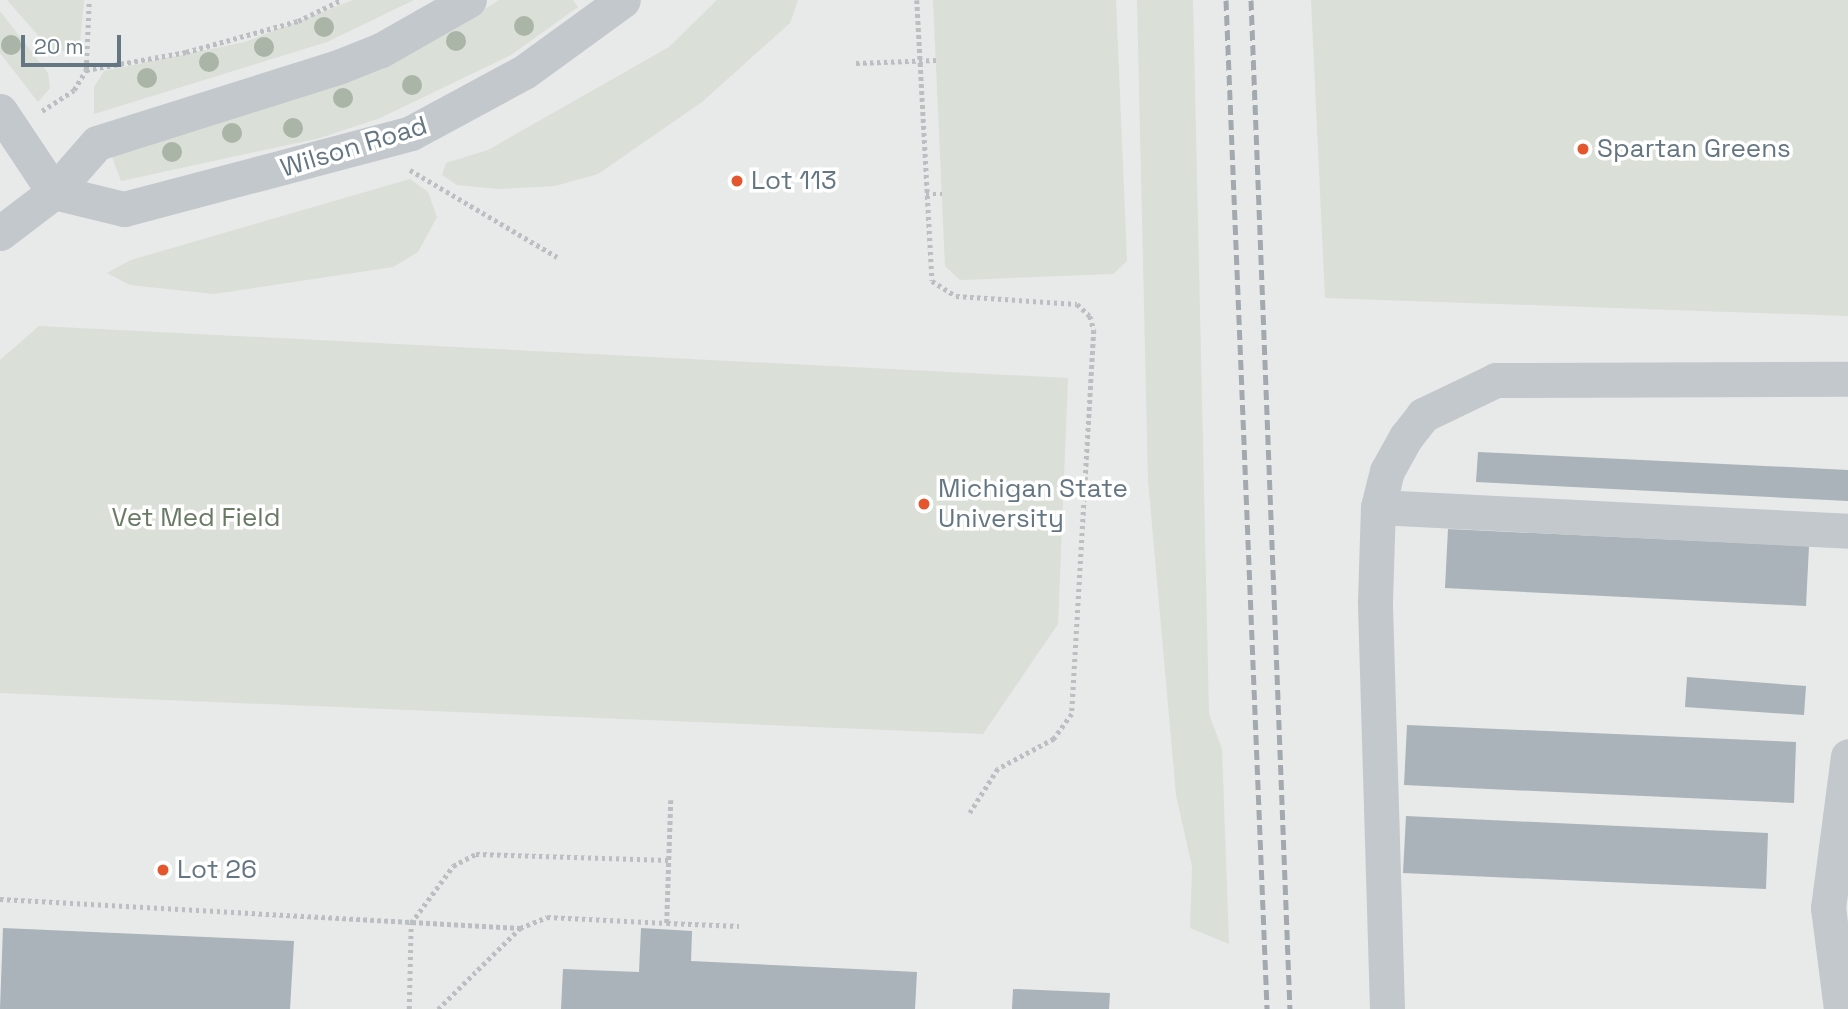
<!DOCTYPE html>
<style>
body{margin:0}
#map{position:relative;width:1848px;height:1009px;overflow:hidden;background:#fafaf8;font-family:"Space Grotesk",sans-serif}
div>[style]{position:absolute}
.built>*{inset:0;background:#e8e9e9}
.green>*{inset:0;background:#dadfd7}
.building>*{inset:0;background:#aab3b9}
.path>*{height:4.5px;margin-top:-2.25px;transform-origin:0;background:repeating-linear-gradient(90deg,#bbbfc2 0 3.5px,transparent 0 7px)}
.minor>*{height:35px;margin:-17.5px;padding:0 17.5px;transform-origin:17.5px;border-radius:17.5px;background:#c3c8cc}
.rail>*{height:5px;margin-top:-2.5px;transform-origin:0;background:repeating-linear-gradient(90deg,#a2aab0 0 10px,transparent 0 15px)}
.trees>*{width:20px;height:20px;margin:-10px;border-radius:50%;background:#aab4a7}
.dots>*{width:19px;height:19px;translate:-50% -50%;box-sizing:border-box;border:4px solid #fff;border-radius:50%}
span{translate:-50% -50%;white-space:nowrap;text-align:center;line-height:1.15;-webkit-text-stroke:7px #fff;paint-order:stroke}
.street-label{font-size:26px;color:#657683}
.poi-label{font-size:26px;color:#657683}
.left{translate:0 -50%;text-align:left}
.park-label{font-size:26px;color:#687a64}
.scale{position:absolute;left:21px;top:35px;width:100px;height:32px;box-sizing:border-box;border:4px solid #657683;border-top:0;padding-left:9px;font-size:21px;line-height:24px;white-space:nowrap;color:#657683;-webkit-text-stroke:5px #fff;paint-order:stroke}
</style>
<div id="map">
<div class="built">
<i style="clip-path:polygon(0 0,1848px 0,1848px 1009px,0 1009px)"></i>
</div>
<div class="green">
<i style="clip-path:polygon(7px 0,84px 0,80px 42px,71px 51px,51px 50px)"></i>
<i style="clip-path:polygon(353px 0,414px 0,327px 42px,94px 114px,94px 87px,104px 71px,245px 42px)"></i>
<i style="clip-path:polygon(499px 0,573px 0,578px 7px,511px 55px,380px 118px,320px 138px,121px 181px,111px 154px,320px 91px,439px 38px)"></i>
<i style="clip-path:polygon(717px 0,798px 0,790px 23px,702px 102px,598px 174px,555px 186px,499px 189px,457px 185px,442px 175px,446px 163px,488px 150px,669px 47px)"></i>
<i style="clip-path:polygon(933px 0,1116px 0,1127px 261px,1113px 274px,960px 280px,945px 266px)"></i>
<i style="clip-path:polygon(1137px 0,1193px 0,1209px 714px,1222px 749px,1229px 944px,1190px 928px,1192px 867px,1176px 795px,1148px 480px)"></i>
<i style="clip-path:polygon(1311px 0,1848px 0,1848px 316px,1325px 298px)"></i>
<i style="clip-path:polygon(0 11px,48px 73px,50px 88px,38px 102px,0 53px)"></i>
<i style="clip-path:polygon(410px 179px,428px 192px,437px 217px,418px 252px,393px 267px,214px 294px,130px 285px,107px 273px,131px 260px)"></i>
<i style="clip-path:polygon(39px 326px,1068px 378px,1058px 624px,983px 734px,0 693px,0 360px)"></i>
</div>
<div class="building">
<i style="clip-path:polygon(1478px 452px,1848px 470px,1848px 501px,1476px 482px)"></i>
<i style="clip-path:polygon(1448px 529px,1809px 546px,1806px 606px,1445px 588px)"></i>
<i style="clip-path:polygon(1687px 677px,1806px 686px,1804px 715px,1685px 707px)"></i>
<i style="clip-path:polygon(1407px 725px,1796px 742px,1794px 803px,1404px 785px)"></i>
<i style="clip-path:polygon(1406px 816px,1768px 833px,1766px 889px,1403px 873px)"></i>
<i style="clip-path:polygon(3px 928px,294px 941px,290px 1009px,0 1009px)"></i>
<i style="clip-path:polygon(641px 928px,692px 931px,691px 961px,917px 972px,915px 1009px,561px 1009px,563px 969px,639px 972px)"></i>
<i style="clip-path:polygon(1013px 989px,1110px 993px,1109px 1009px,1012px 1009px)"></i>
</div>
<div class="path">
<i style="left:917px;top:0;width:281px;rotate:86.9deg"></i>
<i style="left:932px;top:281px;width:28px;rotate:32deg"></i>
<i style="left:956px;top:296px;width:121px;rotate:3.8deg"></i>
<i style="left:1077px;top:304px;width:18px;rotate:43deg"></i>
<i style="left:1090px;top:316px;width:15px;rotate:74deg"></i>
<i style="left:1094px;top:330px;width:385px;rotate:93.3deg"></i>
<i style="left:1072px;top:714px;width:31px;rotate:126deg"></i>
<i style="left:1054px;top:739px;width:64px;rotate:151.8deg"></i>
<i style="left:998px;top:769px;width:52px;rotate:122.5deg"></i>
<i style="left:856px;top:63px;width:80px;rotate:-2.1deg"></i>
<i style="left:86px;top:70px;width:70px;rotate:-87.5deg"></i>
<i style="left:42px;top:111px;width:38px;rotate:-33deg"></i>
<i style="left:74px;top:90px;width:23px;rotate:-59deg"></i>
<i style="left:86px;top:70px;width:102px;rotate:-10.2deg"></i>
<i style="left:186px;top:52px;width:116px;rotate:-15.5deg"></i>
<i style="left:298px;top:21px;width:48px;rotate:-26deg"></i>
<i style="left:410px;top:170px;width:171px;rotate:30.6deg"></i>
<i style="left:926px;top:194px;width:16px"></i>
<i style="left:671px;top:800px;width:123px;rotate:91.9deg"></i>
<i style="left:667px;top:923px;width:72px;rotate:2.4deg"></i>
<i style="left:0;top:899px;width:521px;rotate:3.19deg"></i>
<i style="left:409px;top:1009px;width:86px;rotate:-88.7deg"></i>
<i style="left:411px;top:923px;width:71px;rotate:-53.6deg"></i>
<i style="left:453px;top:866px;width:26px;rotate:-28deg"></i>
<i style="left:476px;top:854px;width:192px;rotate:1.8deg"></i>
<i style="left:438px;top:1009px;width:115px;rotate:-44.6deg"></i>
<i style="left:520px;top:928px;width:29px;rotate:-22deg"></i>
<i style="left:547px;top:917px;width:120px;rotate:2.9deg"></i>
</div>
<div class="minor">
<i style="left:0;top:111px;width:97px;rotate:56.3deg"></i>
<i style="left:54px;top:192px;width:72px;rotate:13.7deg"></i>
<i style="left:124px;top:209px;width:297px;rotate:-14.8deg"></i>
<i style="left:411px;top:133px;width:128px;rotate:-28.4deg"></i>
<i style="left:524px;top:72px;width:122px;rotate:-36deg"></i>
<i style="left:0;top:233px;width:68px;rotate:-37.2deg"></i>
<i style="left:54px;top:192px;width:65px;rotate:-48.7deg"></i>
<i style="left:97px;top:143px;width:253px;rotate:-17.5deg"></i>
<i style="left:338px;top:67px;width:46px;rotate:-21.6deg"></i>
<i style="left:381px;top:50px;width:101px;rotate:-29.6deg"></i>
<i style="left:1378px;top:507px;width:471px;rotate:2.9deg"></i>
<i style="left:1387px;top:1009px;width:408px;rotate:-91.7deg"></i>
<i style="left:1375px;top:601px;width:94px;rotate:-88.2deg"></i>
<i style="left:1378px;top:507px;width:37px;rotate:-76deg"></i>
<i style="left:1387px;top:471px;width:39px;rotate:-61deg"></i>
<i style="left:1406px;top:437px;width:28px;rotate:-52deg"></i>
<i style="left:1423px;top:415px;width:81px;rotate:-25.6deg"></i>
<i style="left:1496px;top:380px;width:352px;rotate:-0.2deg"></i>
<i style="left:1841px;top:1009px;width:102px;rotate:-97.3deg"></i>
<i style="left:1828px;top:908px;width:153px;rotate:-82.5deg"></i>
</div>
<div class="rail">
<i style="left:1226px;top:0;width:1010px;rotate:87.67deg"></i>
<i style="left:1251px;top:0;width:1010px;rotate:87.79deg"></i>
</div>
<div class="trees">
<i style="left:524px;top:26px"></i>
<i style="left:324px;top:27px"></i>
<i style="left:456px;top:41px"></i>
<i style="left:11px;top:45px"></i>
<i style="left:264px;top:47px"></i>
<i style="left:209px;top:62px"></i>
<i style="left:147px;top:78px"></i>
<i style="left:412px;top:85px"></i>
<i style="left:343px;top:98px"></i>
<i style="left:293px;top:128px"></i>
<i style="left:232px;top:133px"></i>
<i style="left:172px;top:152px"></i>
</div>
<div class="dots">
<i style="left:1583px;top:149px;background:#e4572e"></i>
<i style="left:737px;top:181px;background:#e4572e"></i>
<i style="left:924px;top:504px;background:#e4572e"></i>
<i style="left:163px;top:870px;background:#e4572e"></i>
</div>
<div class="street-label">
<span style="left:354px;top:147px;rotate:-17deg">Wilson Road</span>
</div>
<div class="poi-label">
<span class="left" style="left:1597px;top:149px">Spartan Greens</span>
<span class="left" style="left:751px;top:181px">Lot 113</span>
<span class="left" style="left:938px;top:504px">Michigan State<br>University</span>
<span class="left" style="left:177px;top:870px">Lot 26</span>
</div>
<div class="park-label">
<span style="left:196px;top:518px">Vet Med Field</span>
</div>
<div class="scale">20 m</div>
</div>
